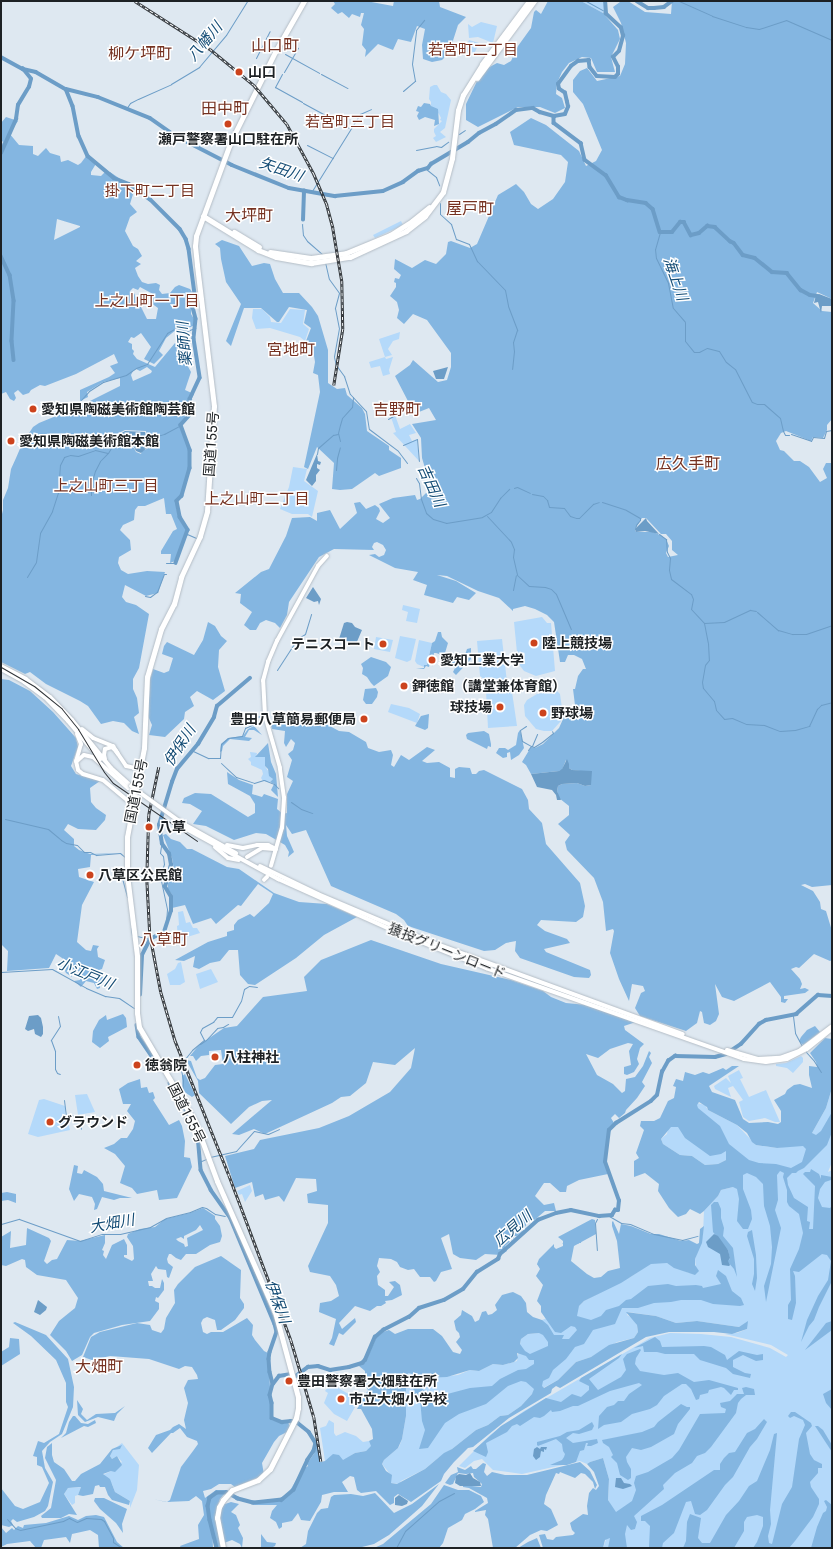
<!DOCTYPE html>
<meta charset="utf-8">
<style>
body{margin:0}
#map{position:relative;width:833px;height:1549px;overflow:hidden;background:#dee8f1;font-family:Roboto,"Noto Sans JP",sans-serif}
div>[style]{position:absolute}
.green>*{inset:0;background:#b4d9fa}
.forest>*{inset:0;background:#84b6e1}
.water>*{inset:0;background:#6c9dc7}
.stream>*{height:1px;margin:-0.5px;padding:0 0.5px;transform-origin:0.5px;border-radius:0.5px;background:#6c9dc7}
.river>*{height:3.5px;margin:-1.75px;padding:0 1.75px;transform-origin:1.75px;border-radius:1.75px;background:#6c9dc7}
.roads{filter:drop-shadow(0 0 1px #b4bdc6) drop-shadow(0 0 1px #b4bdc6)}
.secondary>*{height:3.5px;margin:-1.75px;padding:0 1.75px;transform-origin:1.75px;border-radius:1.75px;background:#fff}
.primary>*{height:4px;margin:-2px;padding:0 2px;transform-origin:2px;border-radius:2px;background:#fff}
.highway>*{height:5px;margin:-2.5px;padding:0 2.5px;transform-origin:2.5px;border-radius:2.5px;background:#fff}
.tram>*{height:1px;margin:-0.5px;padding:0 0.5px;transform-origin:0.5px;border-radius:0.5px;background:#313539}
.rail>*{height:2.5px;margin-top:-1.25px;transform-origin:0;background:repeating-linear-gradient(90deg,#fff 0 3px,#313539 0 6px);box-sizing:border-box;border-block:1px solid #313539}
.bridges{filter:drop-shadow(0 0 1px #b4bdc6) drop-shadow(0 0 1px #b4bdc6)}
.primary-bridge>*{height:4px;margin:-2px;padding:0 2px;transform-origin:2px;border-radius:2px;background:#fff}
.dots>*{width:11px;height:11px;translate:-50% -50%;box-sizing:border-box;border:2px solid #fff;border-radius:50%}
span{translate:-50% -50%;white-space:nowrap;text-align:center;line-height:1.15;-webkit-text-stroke:3px #fff;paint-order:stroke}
.poi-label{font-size:14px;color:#1d2124;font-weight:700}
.left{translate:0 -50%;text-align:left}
.right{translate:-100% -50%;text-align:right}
.street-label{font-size:14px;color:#1d2124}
.water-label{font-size:15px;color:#154d76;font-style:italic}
.neighbourhood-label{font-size:15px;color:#753120}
.quarter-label{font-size:16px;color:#753120}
.frame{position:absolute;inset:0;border:2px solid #1d2124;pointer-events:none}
</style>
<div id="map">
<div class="green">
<i style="clip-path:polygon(581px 1px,604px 1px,605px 6px,603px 13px)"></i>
<i style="clip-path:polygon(481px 22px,497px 26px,493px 43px,478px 37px,469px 38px,468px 24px,472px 27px)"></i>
<i style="clip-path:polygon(469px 40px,479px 43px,474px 54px,464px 51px)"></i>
<i style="clip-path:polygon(434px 85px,437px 85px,441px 92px,446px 94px,451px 100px,445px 128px,440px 132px,446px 137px,436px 142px,433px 138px,436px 136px,434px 132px,434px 129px,442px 121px,440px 120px,441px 118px,439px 114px,431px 106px,431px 102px,429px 99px,430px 87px)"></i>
<i style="clip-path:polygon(401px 221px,403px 225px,388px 232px,375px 238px,373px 235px)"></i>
<i style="clip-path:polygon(253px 309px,262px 309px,270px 317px,271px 322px,281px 323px,290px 309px,305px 310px,303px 324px,309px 329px,305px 341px,300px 337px,270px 328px,256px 329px,252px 318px)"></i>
<i style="clip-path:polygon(400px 332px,399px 339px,393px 341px,388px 349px,392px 355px,385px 357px,386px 359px,393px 357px,389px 370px,390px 374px,383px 376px,380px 366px,371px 368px,369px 362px,385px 357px,379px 339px)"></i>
<i style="clip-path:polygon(395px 415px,400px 429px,410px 424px,416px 433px,409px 435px,412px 441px,417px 439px,419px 461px,393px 433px,396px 432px,391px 417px)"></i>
<i style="clip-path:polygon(293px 467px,307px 469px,304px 481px,318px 491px,312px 517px,308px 514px,292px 514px,280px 509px,289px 487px)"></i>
<i style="clip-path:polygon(403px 605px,420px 609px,417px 623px,406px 621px,408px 612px,402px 610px)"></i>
<i style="clip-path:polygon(542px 617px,547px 623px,551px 623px,555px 671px,536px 676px,524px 671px,518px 663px,514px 622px)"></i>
<i style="clip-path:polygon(400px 636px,416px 639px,411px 660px,407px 662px,395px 658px)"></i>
<i style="clip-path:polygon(376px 637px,393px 640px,390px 652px,374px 649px)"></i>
<i style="clip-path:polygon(502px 639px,507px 682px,489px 683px,480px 676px,477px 641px)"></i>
<i style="clip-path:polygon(419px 640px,432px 643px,428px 660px,427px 665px,424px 667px,417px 664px,415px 661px)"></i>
<i style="clip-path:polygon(510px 690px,512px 692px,517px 726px,488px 728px,486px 691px)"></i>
<i style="clip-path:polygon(557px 691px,560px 694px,562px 708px,561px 721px,552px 731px,544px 731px,536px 729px,525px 716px,524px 705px,527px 700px,537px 694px)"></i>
<i style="clip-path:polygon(391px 704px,409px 708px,420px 714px,417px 723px,388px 712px)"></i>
<i style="clip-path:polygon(250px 752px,257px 753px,256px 757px,265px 757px,265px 766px,273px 779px,270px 782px,263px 781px,261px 778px,263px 774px,262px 770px,251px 765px,251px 762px,248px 759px,251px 757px)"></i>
<i style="clip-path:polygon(183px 911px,186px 923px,190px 922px,193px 928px,197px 928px,200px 933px,184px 938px,183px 941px,178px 940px,177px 926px,179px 925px,178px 912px)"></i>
<i style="clip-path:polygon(181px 962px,185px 982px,180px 985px,170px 985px,167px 974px,175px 969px,178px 963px)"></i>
<i style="clip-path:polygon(211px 969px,218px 982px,200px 989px,196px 974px)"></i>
<i style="clip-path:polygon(801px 1056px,803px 1058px,803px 1062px,793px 1073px,787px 1068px,776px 1066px,776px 1064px,786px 1063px)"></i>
<i style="clip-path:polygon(739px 1070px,743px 1078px,740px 1079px,749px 1097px,766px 1090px,780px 1122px,775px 1122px,765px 1118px,749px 1121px,743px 1117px,739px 1102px,743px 1100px,733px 1086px,728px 1088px,731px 1097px,715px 1089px,714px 1086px,726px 1078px,731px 1083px,728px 1076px)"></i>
<i style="clip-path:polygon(832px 1088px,832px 1162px,828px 1172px,832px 1170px,832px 1548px,603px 1548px,615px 1513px,608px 1500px,609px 1479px,603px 1458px,590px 1462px,587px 1464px,580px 1461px,522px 1474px,493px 1470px,482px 1459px,474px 1461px,465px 1468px,459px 1466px,490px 1435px,524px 1411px,650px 1338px,670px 1333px,701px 1334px,731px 1337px,770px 1348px,786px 1357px,788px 1355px,771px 1345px,725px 1334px,737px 1333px,747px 1329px,744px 1325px,739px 1327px,697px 1321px,676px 1323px,656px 1316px,628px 1312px,627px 1315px,634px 1319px,637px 1325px,638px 1332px,634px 1338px,617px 1342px,591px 1357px,576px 1362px,558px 1380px,532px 1394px,521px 1406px,508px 1415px,500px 1416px,488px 1425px,476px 1430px,452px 1449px,438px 1458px,425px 1469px,401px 1481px,399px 1484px,391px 1483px,390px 1474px,382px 1464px,384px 1460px,399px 1447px,402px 1439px,406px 1416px,406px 1379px,408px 1373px,423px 1378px,441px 1377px,458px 1375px,470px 1370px,479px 1371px,493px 1364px,503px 1365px,514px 1362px,517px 1361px,521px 1339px,528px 1334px,539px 1333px,542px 1320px,579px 1306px,584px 1301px,632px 1276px,651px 1263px,667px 1263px,689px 1273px,696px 1269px,695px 1259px,703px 1234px,704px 1211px,718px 1196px,721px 1190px,733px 1187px,726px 1160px,718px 1164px,705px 1165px,692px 1156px,680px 1155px,663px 1144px,661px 1139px,667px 1134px,668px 1129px,697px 1103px,705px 1105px,708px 1110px,737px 1125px,756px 1145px,777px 1148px,788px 1146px,812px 1133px,826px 1108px)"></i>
<i style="clip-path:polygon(87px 1094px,95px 1112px,78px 1115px,75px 1095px)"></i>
<i style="clip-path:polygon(44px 1099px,65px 1106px,65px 1117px,67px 1117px,70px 1130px,38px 1137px,28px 1134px,39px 1100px)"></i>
<i style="clip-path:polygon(250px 1185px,252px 1191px,245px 1202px,242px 1194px,239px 1195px,237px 1191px)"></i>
<i style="clip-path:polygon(333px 1385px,352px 1396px,352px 1399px,358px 1402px,347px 1421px,334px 1414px,324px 1403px,328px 1393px,325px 1391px,328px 1387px,331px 1388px)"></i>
<i style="clip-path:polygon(329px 1420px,334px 1423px,334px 1433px,336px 1436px,345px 1432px,356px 1436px,363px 1442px,369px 1441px,372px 1446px,366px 1451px,355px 1453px,343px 1461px,325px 1461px,320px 1428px,326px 1426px)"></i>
<i style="clip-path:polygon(122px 1443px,139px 1465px,137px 1490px,130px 1508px,130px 1501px,115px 1492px,112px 1484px,103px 1475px,111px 1471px,122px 1462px,117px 1456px,112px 1459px,110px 1456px,113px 1450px)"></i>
<i style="clip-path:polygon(81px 1487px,78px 1495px,75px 1496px,75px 1503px,72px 1505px,64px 1494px,68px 1488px)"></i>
</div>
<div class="forest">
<i style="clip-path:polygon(333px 1px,366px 1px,393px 6px,394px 1px,439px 1px,440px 7px,466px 17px,458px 25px,449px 53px,442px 60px,432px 62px,423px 59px,422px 45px,425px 29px,417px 26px,411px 42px,398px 39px,393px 50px,378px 44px,365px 57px,366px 50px,362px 45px,364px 29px,361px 25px,364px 13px,361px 13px,360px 17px,352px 14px,349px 18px,342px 12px,338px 14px,331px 8px,335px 4px)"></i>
<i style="clip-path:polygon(548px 1px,581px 1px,603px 13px,618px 30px,620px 39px,611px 57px,615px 72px,597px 72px,591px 58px,582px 57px,569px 63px,562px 72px,557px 83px,556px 94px,562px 98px,565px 108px,555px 113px,540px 107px,518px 107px,478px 127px,466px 120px,466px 104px,478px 79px,484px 70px,497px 63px,504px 65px,511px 61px,518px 46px,531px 28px,534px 12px,536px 10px,541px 14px)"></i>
<i style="clip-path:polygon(evenodd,628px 1px,645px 12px,671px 14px,672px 1px,832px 1px,832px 299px,817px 292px,813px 303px,822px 311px,832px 312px,832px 419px,827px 425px,827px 430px,823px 438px,813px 437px,811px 441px,786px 431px,781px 433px,776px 441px,780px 450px,784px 451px,794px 461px,800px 461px,809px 467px,820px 482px,827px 478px,823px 469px,826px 463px,832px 463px,832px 885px,812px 887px,805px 884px,801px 885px,813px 891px,820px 902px,821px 909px,826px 911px,832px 931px,832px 960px,830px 961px,814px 954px,799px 968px,796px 967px,791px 969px,800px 979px,802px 984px,800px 989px,805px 988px,809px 990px,805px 993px,784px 996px,784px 999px,788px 999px,785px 1003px,781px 1002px,781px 997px,770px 982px,734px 1001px,722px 997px,715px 984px,719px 1014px,716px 1021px,710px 1025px,704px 1023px,702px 1012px,700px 1011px,697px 1023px,686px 1031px,640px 1016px,635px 1008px,641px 993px,645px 991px,643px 986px,632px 984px,629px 1001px,619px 979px,610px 953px,614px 931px,613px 929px,606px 931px,603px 902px,594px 878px,567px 850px,565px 842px,570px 835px,558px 824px,569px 815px,569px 806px,559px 798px,557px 791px,558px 786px,562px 784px,577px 783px,585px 786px,591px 785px,589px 772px,572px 770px,569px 768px,566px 760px,562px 770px,559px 771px,531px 774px,526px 765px,522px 762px,531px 747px,535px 748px,543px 744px,559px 728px,564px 717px,571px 712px,575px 705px,573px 689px,575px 689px,578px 676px,583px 669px,586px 669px,582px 659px,574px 655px,568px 655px,565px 662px,560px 662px,554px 622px,547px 615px,535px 609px,525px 606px,513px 609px,513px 611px,499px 598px,478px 591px,447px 576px,437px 575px,456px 581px,476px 593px,469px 600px,457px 597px,453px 603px,424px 595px,427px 585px,413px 580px,418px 572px,395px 568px,369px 555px,375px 554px,379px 557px,384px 555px,386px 550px,383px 545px,377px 542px,374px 543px,372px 547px,374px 550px,334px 549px,319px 557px,289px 602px,287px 615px,280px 628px,275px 623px,266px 620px,260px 623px,256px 630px,250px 630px,244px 625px,252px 612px,240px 603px,241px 594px,235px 593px,261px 572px,269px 569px,286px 536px,292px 518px,310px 517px,317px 521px,317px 513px,330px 510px,340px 529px,357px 513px,354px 503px,360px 502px,366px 509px,375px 505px,379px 508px,380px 511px,376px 519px,383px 523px,390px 518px,379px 504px,393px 498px,415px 495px,417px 500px,420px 499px,431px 488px,422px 458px,421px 438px,412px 424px,436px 420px,429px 408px,419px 412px,414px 402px,410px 405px,395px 376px,410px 365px,413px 360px,438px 382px,447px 380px,451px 367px,451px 353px,427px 320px,413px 314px,404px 324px,397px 318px,399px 310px,397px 302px,390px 296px,396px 287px,396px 283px,394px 282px,395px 278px,399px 279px,401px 275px,394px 269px,395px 259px,412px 268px,425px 260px,436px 264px,446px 254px,448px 242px,451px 241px,470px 248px,477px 244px,498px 195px,516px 184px,524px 192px,531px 204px,538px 209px,553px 199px,565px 182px,568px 162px,561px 155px,514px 145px,510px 132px,531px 118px,546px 125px,579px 151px,586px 166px,596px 161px,602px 150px,583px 104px,573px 92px,573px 80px,580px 71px,587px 68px,597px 81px,620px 76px,625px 64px,626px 43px,621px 23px,613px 7px,620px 2px,628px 1px,642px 518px,646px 518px,661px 534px,666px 534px,672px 541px,672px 550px,678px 555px,668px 557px,666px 553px,669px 546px,666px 539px,660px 535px,653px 532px,636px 532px,635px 529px,642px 518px)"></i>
<i style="clip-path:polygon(424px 103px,430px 104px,431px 106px,438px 109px,439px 124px,434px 126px,435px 120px,425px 117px,419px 120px,417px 116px,419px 112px,416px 111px,418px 106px,421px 107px)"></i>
<i style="clip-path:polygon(evenodd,6px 117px,18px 121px,9px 133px,19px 145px,33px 146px,33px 154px,38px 156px,46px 148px,50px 153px,60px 156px,61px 162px,68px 160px,78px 165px,81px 163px,87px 155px,97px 162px,91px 172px,91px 175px,101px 176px,105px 172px,110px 172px,132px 187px,134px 191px,130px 204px,137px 212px,130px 217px,125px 231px,133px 246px,138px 249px,142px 256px,136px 261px,141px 264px,135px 268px,138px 276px,142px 282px,148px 284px,156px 283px,160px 285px,159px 290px,162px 294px,170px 293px,175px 287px,179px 285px,190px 289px,194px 295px,192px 303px,191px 314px,197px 324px,182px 331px,177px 329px,166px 338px,159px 351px,163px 355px,154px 364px,144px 359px,151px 347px,141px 333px,134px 338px,131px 337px,128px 342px,132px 344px,132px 349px,134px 351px,133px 354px,137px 359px,155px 367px,175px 343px,183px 349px,186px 363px,191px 372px,185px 390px,194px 394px,192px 398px,193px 412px,180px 425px,190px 455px,189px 472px,182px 495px,176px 501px,176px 508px,188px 535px,182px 542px,175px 561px,170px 563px,171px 554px,161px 554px,161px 551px,173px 531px,177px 529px,171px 514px,166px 514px,164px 498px,145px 506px,138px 506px,135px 510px,134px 520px,123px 525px,120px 530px,130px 540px,131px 550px,119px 557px,118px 563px,121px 570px,128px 574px,147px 571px,165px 572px,158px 593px,146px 596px,125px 585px,122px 597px,126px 602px,136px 605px,149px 614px,139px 668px,133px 679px,133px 689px,137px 698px,139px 713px,134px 717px,139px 734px,132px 731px,124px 723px,113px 721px,101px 724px,88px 706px,80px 701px,46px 684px,30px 672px,25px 674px,1px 662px,1px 518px,3px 510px,3px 500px,8px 488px,11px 469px,16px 458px,22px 444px,33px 427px,39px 423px,78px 407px,120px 386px,120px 378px,103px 382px,87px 392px,88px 397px,80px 401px,80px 390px,109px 377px,115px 373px,110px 366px,118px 363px,114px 354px,76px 374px,45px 386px,40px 385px,31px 390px,29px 393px,23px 395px,18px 390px,14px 393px,16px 398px,14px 401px,10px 399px,6px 392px,1px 394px,1px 146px,3px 142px,1px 140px,1px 123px,6px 117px,57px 219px,80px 226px,80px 227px,54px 240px,57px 219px,6px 117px,140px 287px,153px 294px,151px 303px,158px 308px,156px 319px,147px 319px,134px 293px,130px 291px,133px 288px,138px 290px,140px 287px,6px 117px,147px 367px,152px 371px,151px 373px,133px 381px,131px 375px,133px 371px,136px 369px,140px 371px,147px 367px,6px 117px,125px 430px,146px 431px,149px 448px,142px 451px,141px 454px,136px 452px,134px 448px,121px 446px,116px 441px,111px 442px,117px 434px,125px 430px)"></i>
<i style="clip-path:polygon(222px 240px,239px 246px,252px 266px,264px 263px,270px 264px,275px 279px,283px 293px,299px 293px,312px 307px,318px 316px,328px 350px,328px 383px,337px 389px,345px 388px,347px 395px,362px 408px,365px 414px,367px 431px,389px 446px,389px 450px,401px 458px,401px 468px,379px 476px,375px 473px,352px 489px,340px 490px,332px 489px,334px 463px,317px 447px,308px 469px,304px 467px,320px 392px,318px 375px,313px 373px,315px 362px,313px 350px,306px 341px,311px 328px,304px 323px,307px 310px,289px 307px,279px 322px,277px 322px,261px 308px,244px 308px,231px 346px,226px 341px,241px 304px,226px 282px,221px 259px,220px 248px,215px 244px)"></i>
<i style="clip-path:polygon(208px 622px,215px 626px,221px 636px,227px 641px,219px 650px,218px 667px,225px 691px,213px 700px,197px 691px,190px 697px,194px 706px,185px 712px,184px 719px,165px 737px,149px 735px,152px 725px,148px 716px,150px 680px,153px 669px,164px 673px,169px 671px,173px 658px,162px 654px,164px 646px,167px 642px,194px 655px,203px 640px)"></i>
<i style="clip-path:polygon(438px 632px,441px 632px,442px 637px,448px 643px,445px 653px,460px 656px,465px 655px,467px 649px,471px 648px,471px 659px,456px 675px,453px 672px,455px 668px,451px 664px,451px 658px,436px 653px,434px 653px,432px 667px,432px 654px,429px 667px,426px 666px,424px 669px,416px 668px,424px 668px,424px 665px,427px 665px,432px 643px,435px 641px)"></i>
<i style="clip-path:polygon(371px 657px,386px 662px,391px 667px,388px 676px,374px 686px,371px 683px,367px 677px,362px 674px,363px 668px,361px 664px)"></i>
<i style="clip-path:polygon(1px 679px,9px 680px,30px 691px,53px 712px,76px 738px,78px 747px,71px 766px,76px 774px,100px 781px,90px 788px,91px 802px,96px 808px,106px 815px,105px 820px,96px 830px,78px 829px,68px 824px,64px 830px,74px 839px,74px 846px,79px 850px,90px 854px,122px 853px,91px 855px,90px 867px,78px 869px,79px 877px,94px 882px,82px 905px,77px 942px,86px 950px,91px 951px,93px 945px,99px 946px,97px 949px,98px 957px,105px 960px,102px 969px,96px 971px,98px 976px,103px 977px,104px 983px,100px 984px,100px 988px,97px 989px,94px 983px,86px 981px,81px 987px,74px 981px,80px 980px,82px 973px,74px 969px,70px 970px,72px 977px,66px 973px,65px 971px,68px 962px,56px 954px,49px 968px,7px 971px,8px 951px,1px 944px)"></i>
<i style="clip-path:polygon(376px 688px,378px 692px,377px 697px,372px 704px,366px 704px,363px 700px,365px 689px)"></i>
<i style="clip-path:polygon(429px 714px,428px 728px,425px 730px,415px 726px,421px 716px)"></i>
<i style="clip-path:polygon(309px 719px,326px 724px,339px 731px,349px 732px,366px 742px,368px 748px,379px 752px,391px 750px,393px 755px,391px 765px,394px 767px,401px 755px,409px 760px,427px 747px,435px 750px,422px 761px,427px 763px,439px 762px,450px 768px,450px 777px,455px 778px,455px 769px,459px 767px,470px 768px,472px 774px,476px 774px,479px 771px,484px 770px,522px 789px,528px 800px,529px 809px,542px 823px,546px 844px,580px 883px,585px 906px,583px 917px,576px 922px,541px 920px,537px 925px,545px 931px,567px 939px,570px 943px,544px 949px,546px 952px,590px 970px,591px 975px,589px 978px,574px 977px,520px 958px,515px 951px,516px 941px,506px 943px,495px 950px,484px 951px,408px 926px,404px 920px,396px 914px,331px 886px,306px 830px,292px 834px,286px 825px,287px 836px,294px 852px,288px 857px,289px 852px,285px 845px,266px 834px,256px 833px,234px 840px,206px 826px,193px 824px,202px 811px,190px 804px,182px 803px,184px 798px,195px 793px,211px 794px,248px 817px,255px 813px,255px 804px,250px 796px,228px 784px,227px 772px,239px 780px,253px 785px,252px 794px,262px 797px,264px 794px,278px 799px,277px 809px,283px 814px,287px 813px,287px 794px,293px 781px,287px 777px,292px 760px,288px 754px,293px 750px,295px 743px,291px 739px,286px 747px,284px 743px,285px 731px,272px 729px,271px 725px,279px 722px)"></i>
<i style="clip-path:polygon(254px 726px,262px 735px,254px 730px,249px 730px,245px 737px,252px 738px,249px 741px,230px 739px,223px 746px,222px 751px,220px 752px,221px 744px,228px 738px,243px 736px,248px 729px)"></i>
<i style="clip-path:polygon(520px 730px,524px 748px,519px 755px,511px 760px,510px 752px,507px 753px,507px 757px,503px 758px,496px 753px,499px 748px,505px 748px,508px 750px,516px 745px,518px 733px)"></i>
<i style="clip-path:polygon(484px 731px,489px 734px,491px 744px,491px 747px,488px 746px,487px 749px,467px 739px,466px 735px,468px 733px)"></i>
<i style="clip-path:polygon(268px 743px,271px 762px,276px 774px,278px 797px,271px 790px,274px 784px,270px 782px,273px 779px,269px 776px,268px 769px,265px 766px,265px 757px,255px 757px)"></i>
<i style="clip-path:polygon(166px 834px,171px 839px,180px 842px,187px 849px,192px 849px,227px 867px,239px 869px,274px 893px,299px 902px,327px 904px,357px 917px,324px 935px,296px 958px,255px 985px,248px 984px,240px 975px,238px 950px,229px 950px,220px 961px,210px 963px,199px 969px,193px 967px,195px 956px,184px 961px,175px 960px,208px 942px,227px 936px,227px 932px,234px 930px,234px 925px,238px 920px,250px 914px,254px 917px,269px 903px,273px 894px,258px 884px,241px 906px,238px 905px,216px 924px,211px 918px,193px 924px,185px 905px,172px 908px,173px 896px,168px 889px,168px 883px,174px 870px,172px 858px,163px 835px)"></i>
<i style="clip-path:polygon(371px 940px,441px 964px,511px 980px,543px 991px,551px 997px,566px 1003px,587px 1005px,636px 1022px,624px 1026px,625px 1030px,644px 1044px,640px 1048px,637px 1059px,639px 1064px,634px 1072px,627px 1075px,624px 1074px,624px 1067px,631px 1065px,629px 1051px,633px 1044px,628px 1043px,610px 1049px,598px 1058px,586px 1054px,597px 1075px,613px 1084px,622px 1093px,625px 1091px,626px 1079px,635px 1077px,643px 1066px,649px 1051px,651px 1053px,649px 1057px,652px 1063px,642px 1082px,645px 1086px,637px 1098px,626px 1110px,625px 1113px,619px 1118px,615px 1114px,611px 1118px,614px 1123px,609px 1130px,604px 1161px,608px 1174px,579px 1180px,567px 1186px,566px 1192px,560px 1192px,550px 1183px,544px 1183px,535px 1196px,544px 1205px,554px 1203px,556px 1211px,545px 1211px,532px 1222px,531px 1219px,524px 1228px,521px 1229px,522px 1231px,517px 1236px,514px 1236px,514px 1238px,505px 1246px,507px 1251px,501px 1255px,485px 1254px,476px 1260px,460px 1258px,453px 1254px,449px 1234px,441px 1238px,452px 1269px,441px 1272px,436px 1281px,434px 1282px,430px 1277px,420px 1277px,414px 1269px,408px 1270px,400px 1267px,397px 1262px,391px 1259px,379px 1258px,377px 1266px,380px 1272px,377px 1276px,378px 1285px,385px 1290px,385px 1296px,388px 1296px,394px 1287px,389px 1282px,395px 1281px,400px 1285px,402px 1295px,392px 1300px,385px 1301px,386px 1303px,381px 1306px,377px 1306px,370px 1311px,355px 1306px,339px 1323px,342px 1329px,355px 1318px,356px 1322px,343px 1335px,339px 1333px,334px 1346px,329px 1344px,332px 1338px,336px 1319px,319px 1312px,320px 1303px,331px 1301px,339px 1296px,336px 1285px,330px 1276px,310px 1272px,308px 1266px,328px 1223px,328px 1205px,308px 1203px,307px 1194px,317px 1191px,316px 1179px,296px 1178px,284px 1202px,279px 1196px,265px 1200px,263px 1194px,255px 1197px,252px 1182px,235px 1188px,225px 1156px,254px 1149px,260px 1140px,319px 1128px,349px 1116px,390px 1092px,411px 1068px,415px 1048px,395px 1065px,373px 1062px,366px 1083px,350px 1096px,341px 1097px,332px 1103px,265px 1134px,254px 1129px,239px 1135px,232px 1134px,272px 1100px,262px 1101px,249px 1107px,231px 1124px,199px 1093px,198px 1081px,186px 1060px,191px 1061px,197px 1078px,200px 1080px,205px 1078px,215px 1065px,223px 1064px,221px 1050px,209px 1051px,209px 1055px,201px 1056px,196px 1061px,193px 1056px,190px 1056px,199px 1045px,224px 1028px,237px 1026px,263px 997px,307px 991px,304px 977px,321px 960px)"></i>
<i style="clip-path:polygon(123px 1014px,126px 1018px,127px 1027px,108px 1037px,109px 1041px,100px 1048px,92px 1042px,93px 1031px,99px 1020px,106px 1015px,107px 1020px)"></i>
<i style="clip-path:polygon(815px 1026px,820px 1032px,803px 1045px,799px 1041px,801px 1037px,807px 1030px)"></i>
<i style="clip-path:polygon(evenodd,825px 1038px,832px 1039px,832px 1088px,826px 1108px,812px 1133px,816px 1135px,821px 1131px,832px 1112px,832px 1132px,827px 1145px,804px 1168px,798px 1171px,796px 1173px,792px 1173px,787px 1178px,788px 1185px,794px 1198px,808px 1207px,807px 1221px,810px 1222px,809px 1229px,813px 1229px,815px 1186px,803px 1174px,805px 1172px,810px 1172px,811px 1169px,819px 1174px,821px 1179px,821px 1175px,832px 1177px,831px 1180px,825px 1182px,820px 1189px,818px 1198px,822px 1207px,830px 1208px,832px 1206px,832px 1281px,819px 1307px,814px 1320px,809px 1326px,801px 1342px,807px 1320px,818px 1296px,828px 1280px,831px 1261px,827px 1255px,822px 1254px,799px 1272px,793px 1271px,795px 1276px,796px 1303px,792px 1320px,788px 1319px,788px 1305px,791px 1300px,790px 1269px,799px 1249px,803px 1233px,799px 1214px,789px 1206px,787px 1202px,787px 1190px,783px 1177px,784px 1173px,780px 1171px,777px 1175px,778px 1200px,775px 1210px,781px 1228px,766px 1302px,764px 1286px,771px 1264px,772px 1247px,770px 1226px,764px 1206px,763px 1184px,756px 1177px,747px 1173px,743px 1175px,743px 1189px,751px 1210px,752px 1219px,748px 1229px,743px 1229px,737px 1221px,739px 1199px,737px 1189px,733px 1187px,721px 1190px,718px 1196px,704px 1211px,700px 1214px,690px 1209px,686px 1214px,678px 1217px,669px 1208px,658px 1191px,659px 1184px,645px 1173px,634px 1177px,634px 1161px,639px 1158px,636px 1153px,644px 1130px,640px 1126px,641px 1121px,654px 1121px,660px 1118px,668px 1101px,674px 1098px,676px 1087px,673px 1086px,676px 1079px,683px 1081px,685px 1072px,695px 1075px,703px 1072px,709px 1074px,723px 1068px,726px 1070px,732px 1066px,739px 1066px,709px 1086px,712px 1092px,735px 1100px,743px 1119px,749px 1123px,768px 1122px,778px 1124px,781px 1122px,781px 1111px,774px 1100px,785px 1094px,787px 1090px,794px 1085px,800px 1084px,812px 1088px,809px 1075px,809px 1066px,817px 1067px,816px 1062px,810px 1053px,825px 1038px,699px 1102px,707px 1107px,708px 1110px,737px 1125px,747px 1133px,752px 1142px,756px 1145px,777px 1148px,803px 1146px,806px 1149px,802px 1162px,791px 1168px,776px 1164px,759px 1163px,749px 1160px,729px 1144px,720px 1126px,698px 1108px,697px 1105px,699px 1102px,825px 1038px,671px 1127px,678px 1127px,685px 1138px,710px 1156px,721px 1154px,726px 1151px,726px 1160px,718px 1164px,705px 1165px,692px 1156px,680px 1155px,663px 1144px,661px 1139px,671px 1127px)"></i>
<i style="clip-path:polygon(185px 1074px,195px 1095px,192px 1097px,183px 1091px,182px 1076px)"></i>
<i style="clip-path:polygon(140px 1079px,141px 1088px,147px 1087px,149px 1093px,153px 1092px,155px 1098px,153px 1100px,169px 1125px,179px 1120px,182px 1126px,185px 1141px,184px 1157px,190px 1158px,192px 1167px,177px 1198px,159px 1200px,157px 1190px,137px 1194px,132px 1188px,120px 1183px,125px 1166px,115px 1154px,104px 1148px,114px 1144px,121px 1138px,127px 1138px,133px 1129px,135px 1121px,127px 1111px,131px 1104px,123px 1104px,119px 1089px,128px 1083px)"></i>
<i style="clip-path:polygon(74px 1165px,78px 1166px,77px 1173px,82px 1174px,84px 1170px,97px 1177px,103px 1184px,104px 1191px,132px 1198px,120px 1198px,114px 1200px,102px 1197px,97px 1209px,94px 1210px,95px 1204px,92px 1197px,79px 1194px,74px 1201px,69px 1189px)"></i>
<i style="clip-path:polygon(7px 1192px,16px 1194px,16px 1203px,8px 1200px,1px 1201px,1px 1193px)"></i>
<i style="clip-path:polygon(714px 1202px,718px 1202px,721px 1209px,721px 1218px,724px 1228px,723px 1236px,733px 1248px,737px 1277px,734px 1269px,727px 1261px,730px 1259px,728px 1250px,713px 1232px,711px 1205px)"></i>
<i style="clip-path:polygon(evenodd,203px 1208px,215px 1216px,215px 1219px,220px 1226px,222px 1236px,220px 1242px,210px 1245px,196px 1254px,186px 1254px,181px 1260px,176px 1258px,171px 1254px,169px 1254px,167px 1259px,168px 1263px,173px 1267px,169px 1278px,167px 1277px,166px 1270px,158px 1269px,156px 1266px,151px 1274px,153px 1281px,148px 1281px,149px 1286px,152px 1286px,155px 1288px,160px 1288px,162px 1279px,164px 1283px,164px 1290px,158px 1298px,156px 1297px,155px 1301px,159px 1303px,159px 1309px,150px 1321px,122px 1325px,94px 1333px,90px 1337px,82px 1355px,72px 1361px,66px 1351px,50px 1335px,59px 1321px,75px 1308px,78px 1298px,66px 1280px,37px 1275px,26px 1267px,25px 1260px,22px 1259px,6px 1266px,1px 1265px,1px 1237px,11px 1231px,10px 1248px,26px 1245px,27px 1228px,49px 1238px,51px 1241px,44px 1261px,47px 1264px,52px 1260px,57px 1259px,67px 1240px,80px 1241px,105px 1235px,105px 1243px,102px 1250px,104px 1251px,103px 1255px,106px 1259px,112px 1245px,124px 1239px,127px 1245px,127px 1255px,124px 1255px,124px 1257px,132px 1261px,134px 1259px,133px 1246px,127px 1237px,128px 1234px,140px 1229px,155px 1227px,165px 1219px,190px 1213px,203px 1208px,200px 1225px,203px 1230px,187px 1238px,188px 1246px,185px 1247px,184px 1244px,178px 1241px,176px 1239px,181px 1237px,184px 1239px,184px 1236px,196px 1230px,200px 1225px)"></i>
<i style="clip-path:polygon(evenodd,592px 1219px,595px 1220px,596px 1234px,574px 1246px,571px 1261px,587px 1274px,594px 1278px,601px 1277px,608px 1271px,620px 1268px,617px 1241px,612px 1226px,612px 1222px,613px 1221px,619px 1234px,621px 1224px,631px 1226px,651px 1234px,659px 1234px,681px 1241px,689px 1240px,697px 1244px,699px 1243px,700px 1229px,704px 1226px,702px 1243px,695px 1259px,695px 1265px,699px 1271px,695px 1275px,674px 1268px,667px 1263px,651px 1264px,621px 1283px,584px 1301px,579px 1306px,577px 1316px,591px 1320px,601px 1316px,606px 1310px,619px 1306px,626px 1300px,631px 1299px,648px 1286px,668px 1284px,676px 1286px,696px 1285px,702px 1286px,703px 1288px,721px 1284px,716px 1276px,718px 1270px,726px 1276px,732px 1291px,741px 1298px,744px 1305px,740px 1306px,713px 1304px,701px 1300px,681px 1300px,671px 1302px,654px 1303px,638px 1308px,622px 1308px,615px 1324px,593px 1330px,584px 1344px,575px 1347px,566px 1359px,553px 1370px,549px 1378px,543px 1381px,542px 1386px,544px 1388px,558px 1380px,576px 1362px,591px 1357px,609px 1345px,634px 1338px,638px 1332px,637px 1325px,626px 1312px,656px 1316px,676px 1323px,697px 1321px,739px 1327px,748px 1321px,747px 1329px,732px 1334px,714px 1332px,669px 1332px,646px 1337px,560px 1388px,556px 1386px,552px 1389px,551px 1393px,509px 1418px,473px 1447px,468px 1448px,454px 1462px,444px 1474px,441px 1481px,411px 1502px,398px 1494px,394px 1497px,394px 1503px,390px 1505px,376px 1491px,361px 1493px,357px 1490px,354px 1477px,350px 1476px,342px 1482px,348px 1492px,334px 1492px,322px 1495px,321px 1502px,310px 1521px,301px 1520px,298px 1513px,292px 1521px,282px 1523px,282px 1527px,279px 1529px,276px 1522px,270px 1518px,272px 1511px,277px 1505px,253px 1505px,254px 1501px,278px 1499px,288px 1494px,302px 1470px,308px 1466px,307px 1464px,315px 1452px,317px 1444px,318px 1444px,321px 1462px,325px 1461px,333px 1454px,339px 1455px,343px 1460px,355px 1453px,366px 1451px,371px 1446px,369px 1441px,373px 1439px,372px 1429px,361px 1409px,357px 1409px,368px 1390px,364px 1384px,359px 1381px,346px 1379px,333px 1378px,319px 1386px,318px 1383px,336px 1373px,361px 1380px,371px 1386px,372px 1383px,365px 1376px,365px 1371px,359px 1366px,367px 1359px,376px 1338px,383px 1332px,389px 1330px,395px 1334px,408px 1329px,433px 1329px,442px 1336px,453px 1352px,460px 1354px,462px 1350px,456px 1342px,460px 1337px,459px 1333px,456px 1330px,454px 1321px,461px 1315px,462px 1310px,472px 1316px,475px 1322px,479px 1320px,482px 1312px,486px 1311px,488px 1315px,492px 1314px,497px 1310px,495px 1305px,502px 1295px,513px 1292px,521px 1296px,526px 1303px,527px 1312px,533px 1317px,542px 1320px,548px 1325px,554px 1335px,564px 1335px,562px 1339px,569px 1339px,577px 1330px,575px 1327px,571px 1326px,561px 1333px,555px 1332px,541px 1312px,541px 1306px,537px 1301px,543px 1285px,536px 1276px,540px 1269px,537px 1264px,539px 1259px,554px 1244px,554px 1247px,556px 1249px,563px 1246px,563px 1241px,558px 1237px,592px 1219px,539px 1333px,543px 1335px,548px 1342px,548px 1346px,530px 1354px,525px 1351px,520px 1344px,521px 1339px,528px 1334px,539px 1333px,592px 1219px,517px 1353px,526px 1356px,529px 1360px,534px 1360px,534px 1364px,526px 1369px,518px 1370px,500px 1379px,492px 1386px,470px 1388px,436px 1397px,427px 1396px,420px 1385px,423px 1378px,447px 1377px,470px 1370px,479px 1371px,493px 1364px,503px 1365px,514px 1362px,518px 1358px,517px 1353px,592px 1219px,408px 1373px,412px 1374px,414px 1395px,420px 1399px,422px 1421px,425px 1430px,419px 1449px,428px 1448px,445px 1423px,459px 1414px,486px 1404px,508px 1386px,521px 1381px,526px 1382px,534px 1389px,532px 1394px,521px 1406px,508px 1415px,500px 1416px,488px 1425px,476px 1430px,452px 1449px,444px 1453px,425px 1469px,397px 1484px,391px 1483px,392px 1475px,386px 1471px,382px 1464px,384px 1460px,398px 1448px,402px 1439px,406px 1416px,406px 1379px,408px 1373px)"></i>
<i style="clip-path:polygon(752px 1230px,756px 1255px,757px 1278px,755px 1291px,752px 1284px,754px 1274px,754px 1259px,747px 1236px,748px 1232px)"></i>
<i style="clip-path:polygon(221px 1256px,241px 1270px,240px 1298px,244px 1304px,244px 1308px,235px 1320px,221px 1330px,217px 1330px,215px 1320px,207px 1317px,203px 1319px,201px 1323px,203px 1332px,207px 1334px,211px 1332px,223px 1332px,247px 1318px,253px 1325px,252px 1335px,255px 1340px,264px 1351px,268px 1353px,272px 1420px,288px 1422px,290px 1427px,287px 1432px,279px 1436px,274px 1442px,262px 1463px,264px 1475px,235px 1487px,231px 1484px,219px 1484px,211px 1489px,203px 1491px,205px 1498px,216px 1490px,228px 1490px,220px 1499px,217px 1507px,221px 1548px,217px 1548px,212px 1526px,213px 1548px,181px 1548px,180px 1546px,199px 1539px,198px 1525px,204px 1515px,202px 1501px,196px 1496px,189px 1501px,166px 1502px,153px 1499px,167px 1502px,170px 1500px,181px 1467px,193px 1451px,198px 1444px,197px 1441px,187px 1437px,180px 1428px,173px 1433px,171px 1433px,152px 1453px,148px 1448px,156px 1435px,170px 1430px,173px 1427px,179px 1424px,186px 1429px,184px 1420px,188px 1403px,184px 1388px,188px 1380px,198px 1379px,197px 1375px,192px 1367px,185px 1366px,179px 1369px,149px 1359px,110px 1356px,92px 1360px,83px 1357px,91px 1337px,100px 1332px,137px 1323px,150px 1325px,152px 1330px,161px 1333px,164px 1329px,166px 1318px,175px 1303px,174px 1290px,178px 1284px,195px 1267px)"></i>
<i style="clip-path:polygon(832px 1321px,832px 1330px,805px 1350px,826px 1323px)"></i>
<i style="clip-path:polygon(15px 1322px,46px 1335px,68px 1359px,74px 1387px,73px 1407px,62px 1434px,50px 1442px,42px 1451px,45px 1468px,53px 1482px,48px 1506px,45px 1511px,34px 1517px,17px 1522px,13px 1519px,11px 1521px,13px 1525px,9px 1527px,1px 1525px,1px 1488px,15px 1506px,23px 1509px,40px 1502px,49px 1483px,42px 1467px,37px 1465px,37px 1457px,33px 1456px,38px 1441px,44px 1443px,59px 1434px,68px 1407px,66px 1402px,66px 1383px,56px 1360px,31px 1336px,13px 1323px)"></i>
<i style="clip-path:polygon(655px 1337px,660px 1341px,662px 1347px,704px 1346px,711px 1347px,725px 1355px,727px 1360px,739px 1351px,757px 1355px,763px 1354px,763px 1360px,756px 1361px,743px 1355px,733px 1360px,733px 1367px,745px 1373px,751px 1374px,750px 1378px,733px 1374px,726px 1368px,700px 1360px,694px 1354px,665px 1354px,657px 1352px,644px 1352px,643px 1346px,634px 1348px)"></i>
<i style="clip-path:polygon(10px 1338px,19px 1339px,20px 1354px,1px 1366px,1px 1352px,9px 1347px)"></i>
<i style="clip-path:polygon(640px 1349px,641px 1350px,636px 1358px,635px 1364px,640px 1371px,664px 1375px,678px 1373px,694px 1382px,709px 1380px,738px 1388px,738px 1390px,734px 1390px,731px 1395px,724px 1388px,721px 1387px,709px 1390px,708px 1393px,700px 1395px,699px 1399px,696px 1400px,691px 1389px,686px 1384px,682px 1384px,664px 1396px,657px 1405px,650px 1409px,632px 1414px,621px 1422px,604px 1425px,598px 1429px,599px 1416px,607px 1407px,614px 1405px,618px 1401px,624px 1401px,629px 1394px,642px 1385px,639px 1383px,610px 1391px,578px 1406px,573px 1406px,560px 1411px,552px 1412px,551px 1410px,544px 1416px,540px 1418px,534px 1417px,520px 1426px,517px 1424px,512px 1426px,507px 1432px,486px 1443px,488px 1452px,486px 1457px,473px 1451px,501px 1426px,546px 1398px,561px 1402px,572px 1394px,581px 1397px,589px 1390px,589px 1386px,579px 1381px,581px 1378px,622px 1354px,619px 1358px,589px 1379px,598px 1390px,621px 1377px,626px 1370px,623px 1359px,627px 1354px)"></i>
<i style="clip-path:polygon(746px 1387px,754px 1389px,755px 1395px,746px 1395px,741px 1399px,738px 1403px,736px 1413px,711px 1447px,705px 1453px,697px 1456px,692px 1463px,675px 1473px,663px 1485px,664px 1489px,634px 1516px,637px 1522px,635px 1529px,631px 1530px,627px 1525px,625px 1534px,627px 1548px,608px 1548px,610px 1538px,605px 1540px,603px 1548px,543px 1548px,539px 1535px,545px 1534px,547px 1539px,553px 1540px,556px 1537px,573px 1535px,575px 1533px,572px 1530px,570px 1523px,583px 1514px,588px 1515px,587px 1506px,589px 1493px,593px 1488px,596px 1490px,599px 1486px,594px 1472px,587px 1464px,590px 1462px,603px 1458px,609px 1479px,608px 1500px,616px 1512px,632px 1501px,636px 1490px,634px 1483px,636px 1476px,648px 1472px,672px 1458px,679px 1450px,700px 1414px,725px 1413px,726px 1409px,721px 1407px,720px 1403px,730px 1401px,737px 1394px,744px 1394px,742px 1388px)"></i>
<i style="clip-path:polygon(832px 1389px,832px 1410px,826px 1403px,823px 1394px)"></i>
<i style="clip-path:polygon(77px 1400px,83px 1409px,81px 1414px,87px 1420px,96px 1414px,115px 1413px,125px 1406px,117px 1414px,114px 1421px,98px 1417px,85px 1422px,78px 1415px)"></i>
<i style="clip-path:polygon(681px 1404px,687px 1407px,690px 1407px,690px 1409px,678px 1424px,674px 1434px,651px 1447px,641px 1450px,632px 1448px,626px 1457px,627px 1462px,631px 1469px,631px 1478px,628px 1480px,620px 1475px,617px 1463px,611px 1457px,613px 1455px,609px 1447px,603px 1443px,602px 1440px,642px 1432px,654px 1427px,658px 1422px)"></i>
<i style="clip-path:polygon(791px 1412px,795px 1412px,811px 1423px,812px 1426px,806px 1433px,810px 1454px,814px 1460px,822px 1464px,822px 1468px,818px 1468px,818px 1473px,810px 1482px,811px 1487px,819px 1499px,819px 1504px,813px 1517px,795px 1541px,789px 1548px,753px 1548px,757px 1542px,763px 1526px,763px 1517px,757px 1515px,747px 1517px,744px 1522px,744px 1531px,734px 1548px,683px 1548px,686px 1541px,687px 1522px,690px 1514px,701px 1518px,698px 1538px,702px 1543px,710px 1543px,726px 1515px,739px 1501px,749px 1486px,757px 1481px,770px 1450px,774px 1434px,777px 1433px,770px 1510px,771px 1524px,768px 1536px,769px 1543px,772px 1544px,782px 1504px,792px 1487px,799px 1439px,805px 1425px,803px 1420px,794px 1416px,790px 1418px,788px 1416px)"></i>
<i style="clip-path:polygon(73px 1416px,75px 1416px,81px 1423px,88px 1424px,95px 1420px,96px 1423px,88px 1427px,84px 1426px,61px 1438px,66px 1433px,69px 1422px)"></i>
<i style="clip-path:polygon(764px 1419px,767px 1422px,757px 1439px,750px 1447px,733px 1477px,725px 1485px,707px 1510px,700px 1515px,695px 1514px,691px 1501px,686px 1502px,674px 1533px,663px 1543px,662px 1548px,649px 1548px,650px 1526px,645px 1521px,641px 1521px,641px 1516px,662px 1505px,714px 1470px,720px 1470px,720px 1464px,724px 1458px,729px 1453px,735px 1452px,747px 1433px,755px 1429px)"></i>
<i style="clip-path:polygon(592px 1422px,594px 1426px,592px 1430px,579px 1434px,573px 1433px,566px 1438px,573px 1443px,597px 1439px,598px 1443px,591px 1446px,587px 1446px,588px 1443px,586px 1443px,584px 1450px,580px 1451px,576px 1462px,567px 1465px,550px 1465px,562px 1460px,564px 1457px,565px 1454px,563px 1451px,562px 1444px,556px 1439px,538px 1446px,537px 1445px,537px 1442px,560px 1436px,567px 1432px,579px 1430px)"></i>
<i style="clip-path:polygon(815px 1426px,818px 1426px,823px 1430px,832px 1445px,832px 1452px)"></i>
<i style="clip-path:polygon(52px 1443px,52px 1455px,54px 1462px,64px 1469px,72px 1481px,75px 1481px,81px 1474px,100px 1464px,112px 1449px,122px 1445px,120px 1449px,113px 1450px,110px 1456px,112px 1459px,117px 1456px,122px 1465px,115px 1472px,111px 1471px,103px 1474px,110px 1479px,115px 1492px,130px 1501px,129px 1505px,112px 1500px,108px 1495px,105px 1487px,100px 1487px,99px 1485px,95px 1486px,93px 1494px,83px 1496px,78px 1495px,81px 1487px,79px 1487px,68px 1488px,64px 1494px,77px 1515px,69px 1514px,61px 1518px,42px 1518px,41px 1516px,51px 1508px,56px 1480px,45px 1458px,47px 1447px)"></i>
<i style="clip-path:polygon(580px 1462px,590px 1471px,597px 1485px,595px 1489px,593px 1482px,585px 1474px,581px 1473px,575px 1478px,560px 1472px,559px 1474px,556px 1473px,546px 1495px,544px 1504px,551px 1509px,558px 1525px,547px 1531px,541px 1530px,530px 1535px,515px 1548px,493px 1548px,488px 1519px,485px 1515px,486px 1510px,475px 1512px,475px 1511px,488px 1503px,487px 1498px,469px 1488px,463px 1487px,463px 1485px,481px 1487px,482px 1484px,474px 1477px,473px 1473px,466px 1474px,458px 1473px,453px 1484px,450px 1485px,445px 1483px,451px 1475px,458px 1472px,457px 1467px,465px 1470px,471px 1466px,473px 1469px,476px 1469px,483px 1463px,486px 1464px,484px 1472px,487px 1476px,492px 1472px,505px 1475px,527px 1475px)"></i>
<i style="clip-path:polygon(439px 1484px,422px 1506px,389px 1535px,374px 1544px,358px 1548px,300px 1548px,306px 1544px,308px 1531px,317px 1513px,321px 1509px,328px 1508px,331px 1497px,334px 1495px,351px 1494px,363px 1496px,375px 1493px,394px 1513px,412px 1504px)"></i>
<i style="clip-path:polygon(444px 1485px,458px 1490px,469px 1490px,481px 1496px,484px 1502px,475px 1509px,465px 1514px,462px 1520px,448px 1528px,443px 1543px,439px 1548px,374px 1548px,383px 1544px,431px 1504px)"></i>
<i style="clip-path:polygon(95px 1498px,104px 1498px,127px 1509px,122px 1524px,123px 1533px,116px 1523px,100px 1509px,94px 1501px)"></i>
<i style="clip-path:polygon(826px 1500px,832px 1505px,832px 1548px,811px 1548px,817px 1527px,823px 1513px,826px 1511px,827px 1507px,824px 1501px)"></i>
<i style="clip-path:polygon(231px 1502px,239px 1504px,231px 1512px,236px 1515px,240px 1525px,238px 1528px,243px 1538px,242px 1548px,240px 1544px,232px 1540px,224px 1543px,219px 1515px,222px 1505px)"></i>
<i style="clip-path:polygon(69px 1516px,78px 1520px,86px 1516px,96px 1515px,104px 1517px,117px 1542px,124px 1548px,99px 1548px,98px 1535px,90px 1530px,72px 1534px,70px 1543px,66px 1537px,44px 1540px,41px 1548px,36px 1548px,30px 1541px,7px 1544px,1px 1547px,1px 1527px,6px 1533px,12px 1528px,14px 1530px,18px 1526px,23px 1528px,24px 1525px,46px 1523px)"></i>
<i style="clip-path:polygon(261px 1534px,267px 1542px,276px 1543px,275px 1546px,271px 1548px,261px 1548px)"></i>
<i style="clip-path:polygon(537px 1538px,541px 1548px,518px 1548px,528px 1542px)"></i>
</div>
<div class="water">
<i style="clip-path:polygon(819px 294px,832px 299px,832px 306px,822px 306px,821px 313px,818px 302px,814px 303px,816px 295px)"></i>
<i style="clip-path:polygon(448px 367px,444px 379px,436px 379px,433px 371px)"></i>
<i style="clip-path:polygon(125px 431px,145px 432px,148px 447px,141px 453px,136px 451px,134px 447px,122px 445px,119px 438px,117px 439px,115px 437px)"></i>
<i style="clip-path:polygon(317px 454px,318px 461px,321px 462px,320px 465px,317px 464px,317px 468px,320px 470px,316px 475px,316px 481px,312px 486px,306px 480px)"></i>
<i style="clip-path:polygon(646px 518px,647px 521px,659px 534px,645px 531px,636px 532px,635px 529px)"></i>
<i style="clip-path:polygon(313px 587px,321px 599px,319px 605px,318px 601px,314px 602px,306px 598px)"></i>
<i style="clip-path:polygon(347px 622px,352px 623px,355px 627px,362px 630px,356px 644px,339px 639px,344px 623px)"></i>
<i style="clip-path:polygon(567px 759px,569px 764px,569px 768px,572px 770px,592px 771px,591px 785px,585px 786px,577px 783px,562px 784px,558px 786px,557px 791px,561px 800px,557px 800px,556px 795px,552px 790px,537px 787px,531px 774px,559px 771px,562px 769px)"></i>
<i style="clip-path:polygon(38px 1015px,41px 1018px,43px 1027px,43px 1034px,41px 1037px,35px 1034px,34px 1029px,28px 1031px,25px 1029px,29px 1016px)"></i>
<i style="clip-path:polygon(714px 1234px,718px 1236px,728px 1250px,730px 1258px,728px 1261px,730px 1265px,729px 1266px,722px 1265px,720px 1254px,708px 1247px,706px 1242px)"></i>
<i style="clip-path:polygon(38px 1300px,47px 1307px,46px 1310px,40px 1315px,34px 1312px)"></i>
<i style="clip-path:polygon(537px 1447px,540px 1449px,541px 1447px,547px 1447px,546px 1450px,544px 1449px,544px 1452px,541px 1451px,540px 1457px,536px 1460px,533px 1456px,534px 1449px)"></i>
<i style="clip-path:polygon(470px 1473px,473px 1478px,480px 1482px,481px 1486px,460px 1486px,455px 1483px,456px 1476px,459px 1474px,466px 1475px)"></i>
<i style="clip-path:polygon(616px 1478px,621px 1478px,624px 1483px,630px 1484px,632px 1486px,623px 1489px,615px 1487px)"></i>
<i style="clip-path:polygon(399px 1495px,408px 1501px,407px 1504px,402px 1506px,395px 1505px,395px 1498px)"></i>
</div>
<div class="stream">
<i style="left:586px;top:1px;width:21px;rotate:29deg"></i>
<i style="left:604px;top:11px;width:4px;rotate:56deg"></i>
<i style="left:679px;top:1px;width:36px;rotate:24deg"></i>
<i style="left:712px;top:16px;width:36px;rotate:18deg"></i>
<i style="left:746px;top:27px;width:13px;rotate:9deg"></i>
<i style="left:759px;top:29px;width:28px;rotate:-18deg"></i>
<i style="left:786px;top:20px;width:50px;rotate:23.5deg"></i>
<i style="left:285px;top:54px;width:39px;rotate:29deg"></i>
<i style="left:256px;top:58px;width:30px;rotate:-63deg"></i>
<i style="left:284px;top:72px;width:28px;rotate:-60deg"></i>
<i style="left:282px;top:74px;width:15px;rotate:118deg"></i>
<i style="left:275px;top:87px;width:31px;rotate:29deg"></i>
<i style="left:321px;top:74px;width:30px;rotate:28deg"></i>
<i style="left:403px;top:91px;width:16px;rotate:-40deg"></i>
<i style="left:415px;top:81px;width:17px;rotate:-100deg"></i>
<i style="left:412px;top:64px;width:34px;rotate:-83deg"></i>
<i style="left:416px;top:30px;width:13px;rotate:-51deg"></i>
<i style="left:303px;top:103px;width:52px;rotate:28.5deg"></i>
<i style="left:126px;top:109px;width:7px;rotate:-56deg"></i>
<i style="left:130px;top:103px;width:9px;rotate:-27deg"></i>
<i style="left:138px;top:99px;width:36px;rotate:-24deg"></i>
<i style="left:171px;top:84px;width:33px;rotate:-31deg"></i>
<i style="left:199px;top:67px;width:42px;rotate:-49.8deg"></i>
<i style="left:226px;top:35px;width:40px;rotate:-58deg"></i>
<i style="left:459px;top:134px;width:7px;rotate:-34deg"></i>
<i style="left:307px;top:145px;width:29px;rotate:27deg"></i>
<i style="left:416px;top:150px;width:20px;rotate:-11deg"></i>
<i style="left:436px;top:146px;width:5px;rotate:11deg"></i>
<i style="left:441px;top:147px;width:9px;rotate:-36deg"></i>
<i style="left:426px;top:169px;width:13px;rotate:39deg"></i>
<i style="left:436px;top:177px;width:9px;rotate:69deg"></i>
<i style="left:312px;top:191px;width:91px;rotate:-58.1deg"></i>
<i style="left:360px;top:114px;width:12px;rotate:-24deg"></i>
<i style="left:440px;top:203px;width:11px;rotate:90deg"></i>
<i style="left:440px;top:214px;width:15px;rotate:42deg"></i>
<i style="left:451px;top:224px;width:16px;rotate:72deg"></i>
<i style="left:456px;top:239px;width:14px;rotate:21deg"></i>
<i style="left:469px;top:244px;width:19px;rotate:65deg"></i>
<i style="left:477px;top:261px;width:40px;rotate:46deg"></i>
<i style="left:505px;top:290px;width:16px;rotate:79deg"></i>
<i style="left:508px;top:306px;width:26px;rotate:69deg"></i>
<i style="left:517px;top:330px;width:13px;rotate:108deg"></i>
<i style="left:513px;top:342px;width:9px;rotate:84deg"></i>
<i style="left:514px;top:351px;width:18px;rotate:96deg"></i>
<i style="left:302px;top:224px;width:11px;rotate:85deg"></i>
<i style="left:303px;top:235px;width:7px;rotate:56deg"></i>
<i style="left:307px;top:241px;width:20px;rotate:41deg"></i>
<i style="left:660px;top:232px;width:18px;rotate:106deg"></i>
<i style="left:655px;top:249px;width:9px;rotate:84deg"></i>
<i style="left:656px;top:258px;width:28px;rotate:64deg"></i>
<i style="left:668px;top:283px;width:25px;rotate:79deg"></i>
<i style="left:673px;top:308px;width:18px;rotate:49deg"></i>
<i style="left:685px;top:322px;width:19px;rotate:90deg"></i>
<i style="left:685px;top:341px;width:14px;rotate:51deg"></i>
<i style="left:694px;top:352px;width:5px"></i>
<i style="left:699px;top:352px;width:9px;rotate:-27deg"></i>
<i style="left:707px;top:348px;width:12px;rotate:14deg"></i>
<i style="left:719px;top:351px;width:13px;rotate:58deg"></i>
<i style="left:726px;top:362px;width:11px;rotate:38deg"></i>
<i style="left:735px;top:369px;width:37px;rotate:63deg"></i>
<i style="left:752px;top:402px;width:5px;rotate:22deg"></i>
<i style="left:757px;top:404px;width:7px"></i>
<i style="left:764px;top:404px;width:21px;rotate:41deg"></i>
<i style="left:780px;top:418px;width:13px;rotate:77deg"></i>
<i style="left:783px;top:431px;width:4px;rotate:63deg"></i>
<i style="left:785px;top:435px;width:4px"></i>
<i style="left:325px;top:262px;width:17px;rotate:77deg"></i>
<i style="left:329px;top:279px;width:17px;rotate:54deg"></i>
<i style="left:339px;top:293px;width:16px;rotate:105deg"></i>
<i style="left:335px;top:308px;width:20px;rotate:79deg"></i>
<i style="left:339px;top:328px;width:29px;rotate:100deg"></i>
<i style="left:334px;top:357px;width:8px;rotate:76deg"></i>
<i style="left:336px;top:365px;width:14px;rotate:54deg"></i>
<i style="left:344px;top:376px;width:19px;rotate:72deg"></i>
<i style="left:350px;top:394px;width:23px;rotate:47deg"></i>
<i style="left:366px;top:411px;width:18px;rotate:81deg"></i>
<i style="left:369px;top:429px;width:36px;rotate:37deg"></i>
<i style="left:398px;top:451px;width:15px;rotate:53deg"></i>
<i style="left:81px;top:400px;width:12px;rotate:-48deg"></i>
<i style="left:89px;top:391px;width:17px;rotate:-33deg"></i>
<i style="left:103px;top:382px;width:24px;rotate:-17deg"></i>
<i style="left:126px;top:375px;width:12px;rotate:-35deg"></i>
<i style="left:136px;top:368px;width:12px;rotate:-20deg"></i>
<i style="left:147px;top:364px;width:37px;rotate:-57deg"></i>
<i style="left:167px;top:333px;width:10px;rotate:-29deg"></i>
<i style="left:176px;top:328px;width:11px;rotate:15deg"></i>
<i style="left:187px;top:331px;width:9px;rotate:-21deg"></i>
<i style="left:388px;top:419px;width:16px;rotate:-30deg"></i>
<i style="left:791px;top:434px;width:21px;rotate:19deg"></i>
<i style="left:811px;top:441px;width:4px;rotate:-63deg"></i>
<i style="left:813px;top:437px;width:11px;rotate:5deg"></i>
<i style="left:824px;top:438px;width:7px;rotate:-74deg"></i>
<i style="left:826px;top:431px;width:6px;rotate:-9deg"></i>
<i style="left:150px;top:438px;width:15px;rotate:-16deg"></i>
<i style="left:164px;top:434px;width:19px;rotate:-28deg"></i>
<i style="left:340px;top:441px;width:8px;rotate:-104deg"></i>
<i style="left:338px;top:433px;width:8px;rotate:-76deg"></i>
<i style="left:340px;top:425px;width:7px;rotate:-74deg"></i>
<i style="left:342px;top:418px;width:15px;rotate:-48deg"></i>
<i style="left:352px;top:407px;width:10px;rotate:-84deg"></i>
<i style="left:403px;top:445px;width:15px;rotate:-23deg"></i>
<i style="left:417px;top:439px;width:22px;rotate:85deg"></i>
<i style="left:317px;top:454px;width:6px;rotate:-81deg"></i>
<i style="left:318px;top:448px;width:20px;rotate:-41deg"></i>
<i style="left:333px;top:435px;width:5px;rotate:-11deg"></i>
<i style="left:336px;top:470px;width:12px;rotate:-85deg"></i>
<i style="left:337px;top:458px;width:11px;rotate:-75deg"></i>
<i style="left:416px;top:478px;width:6px;rotate:59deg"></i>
<i style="left:419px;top:483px;width:16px;rotate:83deg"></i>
<i style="left:421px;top:499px;width:15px;rotate:70deg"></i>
<i style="left:426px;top:513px;width:9px;rotate:41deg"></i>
<i style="left:433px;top:519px;width:14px;rotate:17deg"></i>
<i style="left:446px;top:523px;width:36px;rotate:-9deg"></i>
<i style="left:482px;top:517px;width:10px;rotate:-29deg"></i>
<i style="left:491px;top:512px;width:17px;rotate:-57deg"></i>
<i style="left:500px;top:498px;width:13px;rotate:-45deg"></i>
<i style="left:514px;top:488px;width:3px;rotate:-18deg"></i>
<i style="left:517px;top:487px;width:14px;rotate:25deg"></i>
<i style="left:532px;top:494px;width:11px;rotate:10deg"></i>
<i style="left:543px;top:496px;width:6px;rotate:45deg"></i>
<i style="left:547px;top:500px;width:7px;rotate:74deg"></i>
<i style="left:549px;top:507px;width:15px;rotate:4deg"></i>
<i style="left:564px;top:508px;width:10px;rotate:53deg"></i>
<i style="left:570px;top:516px;width:6px;rotate:18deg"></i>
<i style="left:576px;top:518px;width:3px"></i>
<i style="left:579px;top:518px;width:20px;rotate:-45deg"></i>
<i style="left:593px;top:504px;width:6px;rotate:-18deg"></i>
<i style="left:91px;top:495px;width:11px;rotate:-90deg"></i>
<i style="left:91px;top:484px;width:14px;rotate:-73deg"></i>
<i style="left:95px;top:471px;width:11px;rotate:-63deg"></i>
<i style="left:100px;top:461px;width:11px;rotate:-45deg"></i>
<i style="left:602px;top:502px;width:25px;rotate:18deg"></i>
<i style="left:626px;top:510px;width:16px;rotate:30deg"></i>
<i style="left:640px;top:518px;width:2px;rotate:90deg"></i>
<i style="left:640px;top:520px;width:6px;rotate:129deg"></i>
<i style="left:636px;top:525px;width:4px;rotate:104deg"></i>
<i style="left:487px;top:516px;width:35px;rotate:47deg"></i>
<i style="left:511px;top:542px;width:8px;rotate:67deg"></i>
<i style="left:514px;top:549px;width:8px;rotate:97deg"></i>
<i style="left:513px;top:557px;width:18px;rotate:77deg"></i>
<i style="left:517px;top:575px;width:16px;rotate:43deg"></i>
<i style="left:529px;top:586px;width:16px;rotate:4deg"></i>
<i style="left:545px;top:587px;width:6px;rotate:18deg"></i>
<i style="left:551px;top:589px;width:7px;rotate:45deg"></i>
<i style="left:556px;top:594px;width:38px;rotate:67deg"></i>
<i style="left:187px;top:534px;width:10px;rotate:24deg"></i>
<i style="left:659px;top:534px;width:9px;rotate:36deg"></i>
<i style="left:666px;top:539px;width:13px;rotate:86deg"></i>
<i style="left:667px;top:552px;width:7px;rotate:63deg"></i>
<i style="left:670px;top:558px;width:12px;rotate:95deg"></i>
<i style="left:669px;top:570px;width:9px;rotate:77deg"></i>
<i style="left:671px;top:579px;width:25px;rotate:37deg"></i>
<i style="left:691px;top:594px;width:5px;rotate:68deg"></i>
<i style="left:693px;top:599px;width:10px;rotate:101deg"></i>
<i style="left:691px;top:609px;width:19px;rotate:47deg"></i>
<i style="left:704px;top:623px;width:20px;rotate:-3deg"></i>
<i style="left:724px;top:622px;width:29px;rotate:-25deg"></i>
<i style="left:750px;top:610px;width:6px;rotate:9deg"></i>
<i style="left:166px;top:563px;width:10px"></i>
<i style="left:27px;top:577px;width:17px;rotate:-59deg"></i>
<i style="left:36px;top:562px;width:29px;rotate:-82deg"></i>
<i style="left:40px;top:533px;width:25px;rotate:-61deg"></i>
<i style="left:52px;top:511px;width:19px;rotate:-72deg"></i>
<i style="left:58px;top:493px;width:28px;rotate:-86deg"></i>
<i style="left:60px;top:465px;width:9px;rotate:-63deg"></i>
<i style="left:64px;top:457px;width:6px;rotate:-18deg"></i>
<i style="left:70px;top:455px;width:8px;rotate:7deg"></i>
<i style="left:78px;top:456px;width:18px;rotate:-19deg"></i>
<i style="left:95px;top:450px;width:13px;rotate:13deg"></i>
<i style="left:108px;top:453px;width:17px;rotate:-59deg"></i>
<i style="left:513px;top:590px;width:15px;rotate:-79deg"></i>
<i style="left:145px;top:596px;width:5px;rotate:11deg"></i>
<i style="left:150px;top:597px;width:9px;rotate:-36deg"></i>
<i style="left:157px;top:592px;width:19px;rotate:-69deg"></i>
<i style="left:164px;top:574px;width:2px"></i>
<i style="left:757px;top:612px;width:28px;rotate:41deg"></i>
<i style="left:778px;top:630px;width:15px;rotate:16deg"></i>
<i style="left:792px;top:634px;width:14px"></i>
<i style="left:806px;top:634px;width:28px;rotate:-19deg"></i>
<i style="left:704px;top:623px;width:20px;rotate:79deg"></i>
<i style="left:708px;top:643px;width:17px;rotate:87deg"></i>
<i style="left:709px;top:660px;width:6px;rotate:129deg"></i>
<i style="left:705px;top:665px;width:17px;rotate:100deg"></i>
<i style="left:702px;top:682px;width:6px;rotate:81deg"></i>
<i style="left:703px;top:688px;width:17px;rotate:50deg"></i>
<i style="left:714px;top:701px;width:9px;rotate:77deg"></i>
<i style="left:716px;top:710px;width:12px;rotate:48deg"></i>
<i style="left:724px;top:719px;width:8px;rotate:-7deg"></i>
<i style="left:732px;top:718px;width:15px;rotate:23deg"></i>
<i style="left:746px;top:724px;width:18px;rotate:3deg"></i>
<i style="left:764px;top:725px;width:17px;rotate:21deg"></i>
<i style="left:780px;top:731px;width:15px;rotate:-4deg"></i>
<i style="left:795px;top:730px;width:15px;rotate:-16deg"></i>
<i style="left:809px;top:726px;width:19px;rotate:-65deg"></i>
<i style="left:817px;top:709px;width:6px;rotate:-45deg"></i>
<i style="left:821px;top:705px;width:11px;rotate:-15deg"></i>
<i style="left:277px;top:670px;width:37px;rotate:-57deg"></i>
<i style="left:297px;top:639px;width:9px;rotate:-32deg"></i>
<i style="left:305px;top:634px;width:21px;rotate:-73deg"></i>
<i style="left:526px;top:726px;width:7px;rotate:146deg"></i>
<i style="left:520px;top:730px;width:11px;rotate:80deg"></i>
<i style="left:522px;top:741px;width:10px;rotate:29deg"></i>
<i style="left:531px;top:746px;width:5px;rotate:127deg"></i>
<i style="left:531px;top:746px;width:3px;rotate:18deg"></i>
<i style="left:534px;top:747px;width:9px;rotate:-32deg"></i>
<i style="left:542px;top:742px;width:14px;rotate:-39deg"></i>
<i style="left:553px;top:733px;width:2px;rotate:-117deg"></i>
<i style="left:532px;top:746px;width:13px;rotate:-67deg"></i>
<i style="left:193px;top:751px;width:17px;rotate:25deg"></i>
<i style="left:208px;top:758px;width:12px"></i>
<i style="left:220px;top:758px;width:14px;rotate:-86deg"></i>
<i style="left:221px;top:744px;width:9px;rotate:-41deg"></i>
<i style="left:228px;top:738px;width:14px;rotate:-8deg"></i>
<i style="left:242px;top:736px;width:9px;rotate:-69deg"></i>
<i style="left:245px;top:728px;width:10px;rotate:-24deg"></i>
<i style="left:254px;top:724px;width:7px;rotate:-82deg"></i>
<i style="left:255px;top:717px;width:7px;rotate:-8deg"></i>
<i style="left:221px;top:763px;width:21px;rotate:43deg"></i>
<i style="left:236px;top:777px;width:19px;rotate:18deg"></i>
<i style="left:254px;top:783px;width:10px;rotate:-17deg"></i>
<i style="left:264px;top:780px;width:11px;rotate:22deg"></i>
<i style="left:274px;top:784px;width:6px;rotate:45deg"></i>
<i style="left:291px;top:802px;width:12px;rotate:35deg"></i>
<i style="left:301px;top:809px;width:12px;rotate:20deg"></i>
<i style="left:5px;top:819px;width:44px;rotate:13.1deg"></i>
<i style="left:48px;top:829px;width:17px;rotate:40deg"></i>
<i style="left:61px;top:840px;width:6px;rotate:31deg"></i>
<i style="left:66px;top:843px;width:11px;rotate:10deg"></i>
<i style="left:77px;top:845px;width:10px;rotate:45deg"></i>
<i style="left:84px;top:852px;width:6px"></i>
<i style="left:90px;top:852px;width:7px;rotate:27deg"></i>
<i style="left:96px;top:855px;width:24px;rotate:-5deg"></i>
<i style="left:120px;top:853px;width:6px;rotate:39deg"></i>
<i style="left:158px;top:830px;width:16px;rotate:79deg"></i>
<i style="left:161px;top:846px;width:7px;rotate:98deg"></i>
<i style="left:160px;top:853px;width:4px;rotate:45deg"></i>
<i style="left:163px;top:856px;width:8px;rotate:83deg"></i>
<i style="left:164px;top:864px;width:13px;rotate:108deg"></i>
<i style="left:160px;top:876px;width:34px;rotate:78deg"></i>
<i style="left:167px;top:909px;width:15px;rotate:94deg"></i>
<i style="left:125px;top:845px;width:9px;rotate:-90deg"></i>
<i style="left:125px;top:870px;width:9px;rotate:111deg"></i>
<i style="left:122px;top:878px;width:20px;rotate:75deg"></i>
<i style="left:131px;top:928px;width:7px;rotate:82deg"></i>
<i style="left:137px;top:936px;width:13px;rotate:13deg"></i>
<i style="left:1px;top:972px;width:51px;rotate:-3.4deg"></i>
<i style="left:52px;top:969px;width:39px;rotate:29deg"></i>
<i style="left:86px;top:988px;width:21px;rotate:23deg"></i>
<i style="left:105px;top:996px;width:14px;rotate:8deg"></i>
<i style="left:119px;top:998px;width:18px;rotate:34deg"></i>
<i style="left:832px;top:996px;width:3px;rotate:-90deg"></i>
<i style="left:58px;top:1016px;width:10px;rotate:79deg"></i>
<i style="left:60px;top:1026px;width:17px;rotate:123deg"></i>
<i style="left:51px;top:1040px;width:12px;rotate:70deg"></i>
<i style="left:55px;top:1051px;width:18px;rotate:90deg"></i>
<i style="left:55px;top:1069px;width:4px;rotate:63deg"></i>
<i style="left:57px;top:1073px;width:3px;rotate:18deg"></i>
<i style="left:793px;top:1016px;width:17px;rotate:83deg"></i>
<i style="left:795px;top:1033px;width:15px;rotate:62deg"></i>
<i style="left:200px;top:1044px;width:7px;rotate:-34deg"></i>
<i style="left:206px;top:1040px;width:16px;rotate:-47deg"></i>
<i style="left:217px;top:1028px;width:6px;rotate:-9deg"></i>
<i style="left:223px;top:1027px;width:6px;rotate:-31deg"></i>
<i style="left:806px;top:1052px;width:12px;rotate:48deg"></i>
<i style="left:814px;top:1061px;width:13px;rotate:58deg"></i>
<i style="left:182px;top:1094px;width:14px;rotate:-86deg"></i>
<i style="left:183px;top:1080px;width:15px;rotate:-101deg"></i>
<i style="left:180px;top:1065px;width:19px;rotate:-51deg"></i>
<i style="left:192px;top:1050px;width:16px;rotate:-40deg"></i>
<i style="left:204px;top:1040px;width:9px;rotate:-117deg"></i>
<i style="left:200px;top:1032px;width:4px;rotate:-63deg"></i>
<i style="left:202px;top:1028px;width:13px;rotate:-29deg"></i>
<i style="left:213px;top:1022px;width:6px;rotate:-51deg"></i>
<i style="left:217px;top:1017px;width:15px"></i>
<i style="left:232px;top:1017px;width:18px;rotate:-61deg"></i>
<i style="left:241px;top:1001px;width:12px;rotate:-76deg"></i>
<i style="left:244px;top:989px;width:6px;rotate:-31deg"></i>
<i style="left:249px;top:986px;width:8px;rotate:7deg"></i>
<i style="left:64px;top:1100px;width:16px;rotate:83deg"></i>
<i style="left:66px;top:1116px;width:12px;rotate:-5deg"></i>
<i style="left:78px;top:1115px;width:14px;rotate:78deg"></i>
<i style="left:210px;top:1157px;width:27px;rotate:-13deg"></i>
<i style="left:236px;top:1151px;width:27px;rotate:-48deg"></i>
<i style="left:254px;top:1131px;width:14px;rotate:12deg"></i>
<i style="left:268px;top:1134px;width:12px;rotate:-24deg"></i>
<i style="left:199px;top:1162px;width:8px;rotate:-23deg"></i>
<i style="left:609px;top:1216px;width:14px;rotate:30deg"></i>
<i style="left:621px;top:1223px;width:9px;rotate:6deg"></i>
<i style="left:630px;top:1224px;width:26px;rotate:23deg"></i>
<i style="left:654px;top:1234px;width:29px;rotate:12deg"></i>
<i style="left:682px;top:1240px;width:16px;rotate:-15deg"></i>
<i style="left:228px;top:1217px;width:1px;rotate:-45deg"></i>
<i style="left:597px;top:1219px;width:4px;rotate:117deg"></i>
<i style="left:595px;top:1223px;width:27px;rotate:86deg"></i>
<i style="left:1px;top:1224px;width:19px;rotate:-16deg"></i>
<i style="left:19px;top:1219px;width:65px;rotate:19.8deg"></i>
<i style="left:80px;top:1241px;width:23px;rotate:-18deg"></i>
<i style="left:102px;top:1234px;width:18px"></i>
<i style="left:120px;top:1234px;width:31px;rotate:-13deg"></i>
<i style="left:150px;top:1227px;width:18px;rotate:-29deg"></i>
<i style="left:166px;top:1218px;width:25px;rotate:-14deg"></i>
<i style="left:190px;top:1212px;width:13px;rotate:-23deg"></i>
<i style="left:202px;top:1207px;width:4px;rotate:14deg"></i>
<i style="left:206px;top:1208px;width:11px;rotate:34deg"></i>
<i style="left:215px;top:1214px;width:10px;rotate:11deg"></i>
<i style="left:7px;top:1519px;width:12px;rotate:48deg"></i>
<i style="left:15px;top:1528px;width:5px;rotate:22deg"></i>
<i style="left:20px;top:1530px;width:44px;rotate:-11.8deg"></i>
<i style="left:63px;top:1521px;width:7px;rotate:-27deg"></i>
<i style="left:69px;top:1518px;width:9px;rotate:27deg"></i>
<i style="left:77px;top:1522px;width:10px;rotate:-24deg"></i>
<i style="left:86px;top:1518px;width:15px;rotate:4deg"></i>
<i style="left:101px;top:1519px;width:4px;rotate:34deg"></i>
<i style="left:104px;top:1521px;width:19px;rotate:62deg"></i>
<i style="left:113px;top:1538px;width:4px;rotate:90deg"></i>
<i style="left:113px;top:1542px;width:11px;rotate:34deg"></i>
<i style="left:396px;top:1548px;width:19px;rotate:-62deg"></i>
<i style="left:405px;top:1531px;width:45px;rotate:-41.4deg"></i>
<i style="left:439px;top:1501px;width:17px;rotate:-28deg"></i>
</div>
<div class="river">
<i style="left:637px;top:1px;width:13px;rotate:32deg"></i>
<i style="left:648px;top:8px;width:6px"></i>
<i style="left:654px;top:8px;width:10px;rotate:-6deg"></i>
<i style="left:664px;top:7px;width:10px;rotate:-37deg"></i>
<i style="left:1px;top:57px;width:25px;rotate:29deg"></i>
<i style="left:23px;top:69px;width:13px;rotate:13deg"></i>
<i style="left:36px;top:72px;width:34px;rotate:30deg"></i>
<i style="left:66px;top:89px;width:33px;rotate:14deg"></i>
<i style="left:98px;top:97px;width:56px;rotate:22deg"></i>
<i style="left:150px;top:118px;width:29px;rotate:35deg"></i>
<i style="left:174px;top:135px;width:65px;rotate:27.3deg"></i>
<i style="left:232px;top:165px;width:61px;rotate:22deg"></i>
<i style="left:289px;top:188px;width:47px;rotate:9.9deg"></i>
<i style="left:335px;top:196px;width:48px;rotate:-5.9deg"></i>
<i style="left:383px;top:191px;width:22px;rotate:-24deg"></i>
<i style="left:403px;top:182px;width:19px;rotate:-36deg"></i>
<i style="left:418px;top:171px;width:10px;rotate:-17deg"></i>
<i style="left:428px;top:168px;width:5px;rotate:-53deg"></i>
<i style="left:431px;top:164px;width:43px;rotate:-30.7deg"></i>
<i style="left:468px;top:142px;width:14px;rotate:-39deg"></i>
<i style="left:479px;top:133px;width:19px;rotate:-28deg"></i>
<i style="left:496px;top:124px;width:24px;rotate:-35deg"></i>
<i style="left:516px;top:110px;width:17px;rotate:-7deg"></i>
<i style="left:533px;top:108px;width:8px;rotate:30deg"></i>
<i style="left:540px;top:112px;width:15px;rotate:16deg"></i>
<i style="left:554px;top:116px;width:11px;rotate:-10deg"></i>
<i style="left:565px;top:114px;width:8px;rotate:-67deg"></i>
<i style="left:568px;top:107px;width:5px;rotate:-101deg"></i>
<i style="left:567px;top:102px;width:9px;rotate:-103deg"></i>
<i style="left:565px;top:93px;width:7px;rotate:-146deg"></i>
<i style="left:559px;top:89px;width:5px;rotate:-101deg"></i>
<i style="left:558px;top:84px;width:22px;rotate:-54deg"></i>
<i style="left:571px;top:66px;width:9px;rotate:-36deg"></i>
<i style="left:578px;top:61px;width:11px;rotate:-5deg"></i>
<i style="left:589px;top:60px;width:7px;rotate:82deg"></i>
<i style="left:590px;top:67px;width:11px;rotate:52deg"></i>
<i style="left:597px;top:76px;width:18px;rotate:3deg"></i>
<i style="left:615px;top:77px;width:4px;rotate:-45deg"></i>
<i style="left:618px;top:74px;width:7px;rotate:-90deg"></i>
<i style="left:618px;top:67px;width:11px;rotate:-117deg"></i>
<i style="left:613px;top:57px;width:8px;rotate:-45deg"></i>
<i style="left:619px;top:51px;width:16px;rotate:-75deg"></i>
<i style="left:623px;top:36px;width:8px;rotate:-104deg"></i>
<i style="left:621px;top:28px;width:21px;rotate:-137deg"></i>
<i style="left:606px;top:14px;width:13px;rotate:-94deg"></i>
<i style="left:66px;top:89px;width:18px;rotate:68deg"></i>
<i style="left:73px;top:106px;width:31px;rotate:79deg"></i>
<i style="left:79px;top:136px;width:22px;rotate:66deg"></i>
<i style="left:88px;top:156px;width:34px;rotate:40deg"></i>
<i style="left:114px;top:178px;width:16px;rotate:22deg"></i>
<i style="left:129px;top:184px;width:26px;rotate:36deg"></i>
<i style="left:150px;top:199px;width:42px;rotate:45deg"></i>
<i style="left:180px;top:229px;width:12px;rotate:59deg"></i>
<i style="left:186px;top:239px;width:10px;rotate:73deg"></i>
<i style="left:189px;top:249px;width:45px;rotate:82.4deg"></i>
<i style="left:195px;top:294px;width:9px;rotate:108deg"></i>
<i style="left:192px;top:303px;width:16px;rotate:76deg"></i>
<i style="left:196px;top:319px;width:20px;rotate:96deg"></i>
<i style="left:194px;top:339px;width:39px;rotate:81deg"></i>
<i style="left:200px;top:378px;width:23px;rotate:115deg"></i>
<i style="left:190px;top:399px;width:15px;rotate:86deg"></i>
<i style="left:191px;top:414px;width:15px;rotate:132deg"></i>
<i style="left:181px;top:425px;width:27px;rotate:70deg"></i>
<i style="left:190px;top:450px;width:18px;rotate:90deg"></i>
<i style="left:190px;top:468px;width:29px;rotate:106deg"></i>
<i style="left:182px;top:496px;width:7px;rotate:135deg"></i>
<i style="left:177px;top:501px;width:16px;rotate:79deg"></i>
<i style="left:180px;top:517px;width:15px;rotate:58deg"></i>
<i style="left:188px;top:530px;width:35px;rotate:110deg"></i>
<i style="left:554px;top:116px;width:7px;rotate:90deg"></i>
<i style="left:554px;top:123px;width:34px;rotate:37deg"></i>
<i style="left:581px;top:143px;width:17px;rotate:77deg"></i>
<i style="left:585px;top:160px;width:26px;rotate:36deg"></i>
<i style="left:606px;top:175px;width:26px;rotate:59deg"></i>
<i style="left:619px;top:197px;width:9px;rotate:21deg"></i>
<i style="left:627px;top:200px;width:19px;rotate:9deg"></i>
<i style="left:646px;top:203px;width:9px;rotate:41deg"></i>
<i style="left:653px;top:209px;width:24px;rotate:73deg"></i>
<i style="left:660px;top:232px;width:12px"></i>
<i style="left:672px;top:232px;width:13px;rotate:-51deg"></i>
<i style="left:680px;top:222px;width:4px"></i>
<i style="left:684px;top:222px;width:15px;rotate:62deg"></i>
<i style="left:691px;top:235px;width:8px;rotate:-14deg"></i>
<i style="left:699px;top:233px;width:11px;rotate:-41deg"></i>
<i style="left:707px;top:226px;width:8px;rotate:7deg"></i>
<i style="left:715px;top:227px;width:21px;rotate:43deg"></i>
<i style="left:730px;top:241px;width:4px;rotate:27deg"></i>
<i style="left:734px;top:243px;width:15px;rotate:53deg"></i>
<i style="left:743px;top:255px;width:12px;rotate:14deg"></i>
<i style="left:755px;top:258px;width:22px;rotate:39deg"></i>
<i style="left:772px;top:272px;width:15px;rotate:4deg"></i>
<i style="left:787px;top:273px;width:22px;rotate:51deg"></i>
<i style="left:801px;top:290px;width:10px;rotate:29deg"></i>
<i style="left:810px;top:295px;width:7px;rotate:8deg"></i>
<i style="left:1px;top:153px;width:37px;rotate:-66deg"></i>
<i style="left:16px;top:119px;width:14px;rotate:-82deg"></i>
<i style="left:18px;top:105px;width:21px;rotate:-59deg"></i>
<i style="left:29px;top:87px;width:8px;rotate:-76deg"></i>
<i style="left:31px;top:79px;width:13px;rotate:-129deg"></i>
<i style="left:303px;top:220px;width:29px;rotate:-88deg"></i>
<i style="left:1px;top:256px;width:21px;rotate:65deg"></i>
<i style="left:10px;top:275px;width:26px;rotate:81deg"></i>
<i style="left:14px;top:301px;width:40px;rotate:92.9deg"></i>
<i style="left:12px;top:341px;width:19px;rotate:84deg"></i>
<i style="left:140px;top:995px;width:40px;rotate:-87.1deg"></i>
<i style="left:142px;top:955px;width:18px;rotate:-63deg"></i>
<i style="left:150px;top:939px;width:16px;rotate:-27deg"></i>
<i style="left:164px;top:932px;width:22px;rotate:-72deg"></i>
<i style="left:171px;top:911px;width:14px;rotate:-90deg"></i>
<i style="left:171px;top:897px;width:12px;rotate:-121deg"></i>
<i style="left:165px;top:887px;width:23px;rotate:-75deg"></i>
<i style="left:171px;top:865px;width:11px;rotate:-100deg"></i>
<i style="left:169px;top:854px;width:12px;rotate:-125deg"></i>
<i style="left:162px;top:844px;width:19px;rotate:-99deg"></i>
<i style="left:159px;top:825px;width:45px;rotate:-73.2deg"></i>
<i style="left:172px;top:782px;width:14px;rotate:-69deg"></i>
<i style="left:177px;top:769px;width:33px;rotate:-50deg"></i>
<i style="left:198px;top:744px;width:31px;rotate:-59deg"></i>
<i style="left:214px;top:717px;width:11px;rotate:-75deg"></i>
<i style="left:217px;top:706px;width:43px;rotate:-40.3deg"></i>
<i style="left:137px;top:1025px;width:12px;rotate:81deg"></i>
<i style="left:139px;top:1037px;width:37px;rotate:56deg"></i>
<i style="left:170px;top:1083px;width:9px;rotate:72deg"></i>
<i style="left:173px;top:1092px;width:12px;rotate:48deg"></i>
<i style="left:186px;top:1110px;width:14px;rotate:60deg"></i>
<i style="left:198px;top:1135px;width:35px;rotate:85deg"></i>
<i style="left:201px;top:1170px;width:22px;rotate:63deg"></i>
<i style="left:211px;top:1190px;width:35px;rotate:55deg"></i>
<i style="left:231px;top:1219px;width:114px;rotate:67.3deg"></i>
<i style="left:275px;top:1324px;width:8px;rotate:76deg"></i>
<i style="left:277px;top:1332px;width:21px;rotate:109deg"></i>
<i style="left:270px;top:1352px;width:7px;rotate:98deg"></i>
<i style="left:269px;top:1359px;width:13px;rotate:86deg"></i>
<i style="left:270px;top:1372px;width:12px;rotate:76deg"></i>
<i style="left:273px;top:1384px;width:11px;rotate:105deg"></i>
<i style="left:270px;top:1395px;width:8px;rotate:76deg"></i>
<i style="left:272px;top:1403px;width:15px;rotate:90deg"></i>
<i style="left:272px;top:1418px;width:11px;rotate:22deg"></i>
<i style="left:282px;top:1422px;width:9px;rotate:-6deg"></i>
<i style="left:291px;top:1421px;width:7px;rotate:16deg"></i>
<i style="left:298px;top:1423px;width:14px;rotate:39deg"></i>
<i style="left:309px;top:1432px;width:13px;rotate:58deg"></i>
<i style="left:316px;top:1443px;width:8px;rotate:104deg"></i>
<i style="left:314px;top:1451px;width:11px;rotate:124deg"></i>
<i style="left:308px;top:1460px;width:33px;rotate:115deg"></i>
<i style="left:294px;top:1490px;width:16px;rotate:140deg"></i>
<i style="left:282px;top:1500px;width:29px;rotate:174deg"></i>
<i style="left:253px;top:1503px;width:16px;rotate:-165deg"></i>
<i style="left:238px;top:1499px;width:13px;rotate:-151deg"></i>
<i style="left:227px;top:1493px;width:10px;rotate:180deg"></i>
<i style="left:217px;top:1493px;width:9px;rotate:144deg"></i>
<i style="left:210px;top:1498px;width:8px;rotate:104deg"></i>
<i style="left:208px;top:1506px;width:14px;rotate:82deg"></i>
<i style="left:210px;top:1520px;width:29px;rotate:76deg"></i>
<i style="left:273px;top:1384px;width:10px;rotate:-53deg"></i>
<i style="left:279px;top:1376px;width:12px;rotate:-9deg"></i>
<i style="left:291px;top:1374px;width:5px;rotate:22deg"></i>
<i style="left:296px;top:1376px;width:15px;rotate:-37deg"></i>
<i style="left:308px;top:1367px;width:10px;rotate:-6deg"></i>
<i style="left:318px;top:1366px;width:13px;rotate:18deg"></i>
<i style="left:330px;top:1370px;width:19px;rotate:-9deg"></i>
<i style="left:349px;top:1367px;width:14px;rotate:-17deg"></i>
<i style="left:362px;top:1363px;width:4px;rotate:-45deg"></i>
<i style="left:365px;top:1360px;width:25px;rotate:-67deg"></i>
<i style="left:375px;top:1337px;width:11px;rotate:-41deg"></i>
<i style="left:383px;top:1330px;width:29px;rotate:-27deg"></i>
<i style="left:409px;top:1317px;width:13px;rotate:-42deg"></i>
<i style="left:419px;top:1308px;width:26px;rotate:-18deg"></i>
<i style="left:444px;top:1300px;width:22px;rotate:-30deg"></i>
<i style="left:463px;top:1289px;width:22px;rotate:-51deg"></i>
<i style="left:477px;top:1272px;width:25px;rotate:-32deg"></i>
<i style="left:498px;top:1259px;width:5px;rotate:-68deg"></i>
<i style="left:500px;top:1254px;width:51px;rotate:-41.8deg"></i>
<i style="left:538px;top:1220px;width:19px;rotate:-21deg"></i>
<i style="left:556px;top:1213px;width:15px;rotate:-11deg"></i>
<i style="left:571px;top:1210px;width:29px;rotate:12deg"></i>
<i style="left:599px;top:1216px;width:13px;rotate:-4deg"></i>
<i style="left:612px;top:1215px;width:6px;rotate:-59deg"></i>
<i style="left:615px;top:1210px;width:3px"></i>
<i style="left:618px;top:1210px;width:9px;rotate:-84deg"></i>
<i style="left:619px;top:1201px;width:41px;rotate:-109.7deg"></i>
<i style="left:605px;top:1162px;width:32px;rotate:-83deg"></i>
<i style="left:609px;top:1130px;width:10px;rotate:-45deg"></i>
<i style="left:616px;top:1123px;width:41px;rotate:-32.2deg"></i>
<i style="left:651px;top:1101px;width:8px;rotate:-45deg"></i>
<i style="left:657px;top:1095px;width:24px;rotate:-78deg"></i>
<i style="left:662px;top:1072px;width:13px;rotate:-61deg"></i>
<i style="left:668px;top:1061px;width:9px;rotate:-36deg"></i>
<i style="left:675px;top:1056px;width:40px;rotate:1.4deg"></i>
<i style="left:715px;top:1057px;width:11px;rotate:-15deg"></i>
<i style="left:726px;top:1054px;width:18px;rotate:-34deg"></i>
<i style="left:741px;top:1044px;width:27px;rotate:-48deg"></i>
<i style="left:759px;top:1024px;width:8px;rotate:-30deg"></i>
<i style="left:766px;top:1020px;width:31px;rotate:-11deg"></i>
<i style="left:796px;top:1014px;width:29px;rotate:-41deg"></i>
<i style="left:818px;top:995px;width:14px;rotate:4deg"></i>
</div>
<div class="roads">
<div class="secondary">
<i style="left:271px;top:866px;width:40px;rotate:-74deg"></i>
<i style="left:282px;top:828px;width:30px;rotate:-86deg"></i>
<i style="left:284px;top:798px;width:30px;rotate:-98deg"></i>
<i style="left:280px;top:768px;width:54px;rotate:-106.1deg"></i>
<i style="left:265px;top:716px;width:35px;rotate:-93deg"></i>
<i style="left:263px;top:681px;width:20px;rotate:-75deg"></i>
<i style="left:268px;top:662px;width:23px;rotate:-67deg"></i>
<i style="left:277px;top:641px;width:85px;rotate:-61.3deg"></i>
<i style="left:318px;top:566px;width:13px;rotate:-48deg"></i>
<i style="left:264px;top:880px;width:4px;rotate:-45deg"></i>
</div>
<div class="primary">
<i style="left:1px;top:666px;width:28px;rotate:27deg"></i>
<i style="left:26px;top:679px;width:30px;rotate:37deg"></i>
<i style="left:50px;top:697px;width:32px;rotate:46deg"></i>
<i style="left:72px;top:720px;width:62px;rotate:50.9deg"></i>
<i style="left:111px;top:768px;width:27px;rotate:42deg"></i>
<i style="left:1px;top:669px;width:26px;rotate:29deg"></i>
<i style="left:24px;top:682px;width:26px;rotate:36deg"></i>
<i style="left:45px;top:697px;width:33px;rotate:46deg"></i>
<i style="left:68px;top:721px;width:50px;rotate:49.9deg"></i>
<i style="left:82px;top:729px;width:14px;rotate:39deg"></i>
<i style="left:93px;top:738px;width:22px;rotate:22deg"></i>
<i style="left:113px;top:746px;width:9px;rotate:58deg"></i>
<i style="left:77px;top:734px;width:11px;rotate:68deg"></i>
<i style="left:81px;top:744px;width:18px;rotate:106deg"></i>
<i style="left:76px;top:761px;width:9px;rotate:77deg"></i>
<i style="left:78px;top:770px;width:6px;rotate:39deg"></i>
<i style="left:83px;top:774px;width:21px;rotate:17deg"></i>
<i style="left:103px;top:780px;width:39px;rotate:40deg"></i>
<i style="left:105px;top:759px;width:4px;rotate:-104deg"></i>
<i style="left:104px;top:755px;width:6px;rotate:-81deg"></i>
<i style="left:105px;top:749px;width:7px;rotate:-16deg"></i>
<i style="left:112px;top:747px;width:6px;rotate:45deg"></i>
<i style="left:116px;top:751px;width:18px;rotate:56deg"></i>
<i style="left:126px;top:766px;width:14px;rotate:12deg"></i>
<i style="left:77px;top:761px;width:9px;rotate:-41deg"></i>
<i style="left:84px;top:755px;width:9px;rotate:13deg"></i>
<i style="left:93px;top:757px;width:47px;rotate:41.5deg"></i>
<i style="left:182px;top:823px;width:62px;rotate:29.1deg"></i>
<i style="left:181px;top:826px;width:111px;rotate:28.7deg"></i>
<i style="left:278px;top:879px;width:135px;rotate:24.1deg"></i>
<i style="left:401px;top:934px;width:92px;rotate:21.8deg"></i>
<i style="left:486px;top:968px;width:274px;rotate:19.4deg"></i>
<i style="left:744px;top:1059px;width:22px;rotate:8deg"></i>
<i style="left:766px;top:1062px;width:21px;rotate:-8deg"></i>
<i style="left:787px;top:1059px;width:22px;rotate:-27deg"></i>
<i style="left:807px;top:1049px;width:32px;rotate:-39deg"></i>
<i style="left:227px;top:845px;width:16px;rotate:11deg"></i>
<i style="left:243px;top:848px;width:14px;rotate:-12deg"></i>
<i style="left:257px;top:845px;width:11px"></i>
<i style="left:268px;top:845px;width:9px;rotate:27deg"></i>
<i style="left:215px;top:847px;width:17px;rotate:40deg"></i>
<i style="left:228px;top:858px;width:11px;rotate:10deg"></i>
<i style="left:247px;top:857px;width:17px;rotate:-31deg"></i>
<i style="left:262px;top:848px;width:12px;rotate:5deg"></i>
<i style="left:260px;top:866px;width:64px;rotate:25.8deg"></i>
<i style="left:318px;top:894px;width:123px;rotate:23deg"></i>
<i style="left:431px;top:942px;width:268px;rotate:20.1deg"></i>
<i style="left:727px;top:1050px;width:32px;rotate:16deg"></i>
<i style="left:758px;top:1059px;width:22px;rotate:-3deg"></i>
<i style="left:780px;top:1058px;width:20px;rotate:-20deg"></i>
<i style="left:799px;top:1051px;width:41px;rotate:-37.1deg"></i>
</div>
<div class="highway">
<i style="left:477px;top:78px;width:96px;rotate:-53.5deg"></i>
<i style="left:203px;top:216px;width:65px;rotate:31.7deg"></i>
<i style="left:258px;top:250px;width:19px;rotate:21deg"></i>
<i style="left:276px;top:257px;width:36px;rotate:10deg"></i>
<i style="left:311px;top:263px;width:39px;rotate:-9deg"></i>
<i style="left:350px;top:257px;width:62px;rotate:-24.9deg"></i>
<i style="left:406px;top:231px;width:24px;rotate:-38deg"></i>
<i style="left:425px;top:216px;width:30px;rotate:-53deg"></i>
<i style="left:443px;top:192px;width:35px;rotate:-75deg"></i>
<i style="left:452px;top:158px;width:48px;rotate:-82.9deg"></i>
<i style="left:458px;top:110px;width:16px;rotate:-72deg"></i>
<i style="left:463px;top:95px;width:36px;rotate:-58deg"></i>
<i style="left:482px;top:64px;width:79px;rotate:-53.3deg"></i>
<i style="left:234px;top:232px;width:29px;rotate:31deg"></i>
<i style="left:270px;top:252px;width:41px;rotate:8.3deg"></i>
<i style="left:311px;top:258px;width:35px;rotate:-8deg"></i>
<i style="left:346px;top:253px;width:48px;rotate:-22.2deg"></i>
<i style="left:390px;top:235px;width:26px;rotate:-32deg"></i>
<i style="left:412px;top:221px;width:22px;rotate:-39deg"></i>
<i style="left:223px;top:1548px;width:31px;rotate:-101deg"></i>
<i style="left:217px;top:1518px;width:11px;rotate:-80deg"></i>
<i style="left:219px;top:1507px;width:8px;rotate:-60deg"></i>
<i style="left:223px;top:1500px;width:13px;rotate:-48deg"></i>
<i style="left:232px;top:1490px;width:28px;rotate:-21deg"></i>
<i style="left:258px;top:1480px;width:16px;rotate:-43deg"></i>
<i style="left:270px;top:1469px;width:57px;rotate:-63deg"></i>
<i style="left:296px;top:1418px;width:10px;rotate:-79deg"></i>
<i style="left:298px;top:1408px;width:11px;rotate:-90deg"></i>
<i style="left:298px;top:1397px;width:88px;rotate:-105.1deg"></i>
<i style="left:275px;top:1312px;width:143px;rotate:-113.9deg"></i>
<i style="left:217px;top:1181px;width:63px;rotate:-110.4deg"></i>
<i style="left:195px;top:1122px;width:110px;rotate:-120.5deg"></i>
<i style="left:139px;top:1027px;width:14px;rotate:-98deg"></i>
<i style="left:137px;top:1013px;width:57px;rotate:-90deg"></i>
<i style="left:137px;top:956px;width:82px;rotate:-97deg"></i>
<i style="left:127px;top:875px;width:38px;rotate:-90deg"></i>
<i style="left:127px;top:837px;width:91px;rotate:-79.2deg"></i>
<i style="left:144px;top:748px;width:71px;rotate:-87.6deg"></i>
<i style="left:147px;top:677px;width:50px;rotate:-73.7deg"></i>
<i style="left:161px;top:629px;width:28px;rotate:-63deg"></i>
<i style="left:174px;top:604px;width:28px;rotate:-75deg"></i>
<i style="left:181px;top:577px;width:45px;rotate:-65.1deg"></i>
<i style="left:200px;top:536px;width:26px;rotate:-74deg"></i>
<i style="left:207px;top:511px;width:105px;rotate:-86.2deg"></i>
<i style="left:214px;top:406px;width:142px;rotate:-96.9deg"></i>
<i style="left:197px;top:265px;width:19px;rotate:-96deg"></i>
<i style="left:195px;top:246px;width:10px;rotate:-84deg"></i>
<i style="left:196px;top:236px;width:101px;rotate:-69.8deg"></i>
<i style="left:231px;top:141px;width:99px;rotate:-63.7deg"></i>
<i style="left:275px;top:52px;width:59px;rotate:-60.4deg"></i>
</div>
</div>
<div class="tram">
<i style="left:1px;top:667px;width:38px;rotate:30deg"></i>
<i style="left:34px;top:686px;width:36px;rotate:39deg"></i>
<i style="left:62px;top:709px;width:26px;rotate:51deg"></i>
<i style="left:78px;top:729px;width:50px;rotate:58.8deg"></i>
<i style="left:104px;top:772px;width:14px;rotate:51deg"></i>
<i style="left:113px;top:783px;width:102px;rotate:34.6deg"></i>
</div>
<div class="rail">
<i style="left:135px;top:1px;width:89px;rotate:32.6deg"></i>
<i style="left:210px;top:49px;width:57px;rotate:39.3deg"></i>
<i style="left:254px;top:85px;width:51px;rotate:49.8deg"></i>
<i style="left:287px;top:124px;width:57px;rotate:61.6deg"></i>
<i style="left:314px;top:174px;width:34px;rotate:67deg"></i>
<i style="left:327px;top:205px;width:24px;rotate:75deg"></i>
<i style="left:333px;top:228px;width:54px;rotate:80.4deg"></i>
<i style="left:342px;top:281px;width:48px;rotate:88.8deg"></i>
<i style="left:343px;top:329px;width:57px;rotate:99.1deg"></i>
<i style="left:159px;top:767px;width:49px;rotate:101.8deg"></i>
<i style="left:149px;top:815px;width:64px;rotate:91.8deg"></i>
<i style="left:147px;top:879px;width:55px;rotate:86.9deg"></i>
<i style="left:150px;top:934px;width:59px;rotate:79.3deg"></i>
<i style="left:161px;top:992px;width:50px;rotate:73.7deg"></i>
<i style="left:175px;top:1040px;width:145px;rotate:68.2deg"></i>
<i style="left:229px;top:1175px;width:176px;rotate:69.4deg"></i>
<i style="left:291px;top:1340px;width:80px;rotate:73.4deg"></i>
<i style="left:314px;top:1417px;width:45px;rotate:81deg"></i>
</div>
<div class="bridges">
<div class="primary-bridge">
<i style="left:131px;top:786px;width:63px;rotate:36deg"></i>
</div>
</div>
<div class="dots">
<i style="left:239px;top:72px;background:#cc431d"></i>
<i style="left:228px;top:124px;background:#cc431d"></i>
<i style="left:33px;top:409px;background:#cc431d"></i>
<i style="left:11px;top:441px;background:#cc431d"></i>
<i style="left:534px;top:643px;background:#cc431d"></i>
<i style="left:383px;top:644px;background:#cc431d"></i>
<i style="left:432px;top:660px;background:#cc431d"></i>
<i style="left:404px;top:686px;background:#cc431d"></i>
<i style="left:500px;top:707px;background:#cc431d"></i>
<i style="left:543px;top:713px;background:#cc431d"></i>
<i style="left:364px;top:719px;background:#cc431d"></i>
<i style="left:149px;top:827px;background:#cc431d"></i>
<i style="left:90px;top:875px;background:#cc431d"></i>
<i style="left:215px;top:1057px;background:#cc431d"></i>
<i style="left:137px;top:1065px;background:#cc431d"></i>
<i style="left:50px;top:1122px;background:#cc431d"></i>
<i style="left:289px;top:1381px;background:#cc431d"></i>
<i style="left:341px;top:1399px;background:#cc431d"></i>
</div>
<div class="poi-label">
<span class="left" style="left:248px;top:72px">山口</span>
<span style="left:228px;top:139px">瀬戸警察署山口駐在所</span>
<span class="left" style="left:41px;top:409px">愛知県陶磁美術館陶芸館</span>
<span class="left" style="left:19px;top:441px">愛知県陶磁美術館本館</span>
<span class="left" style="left:542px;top:643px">陸上競技場</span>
<span class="right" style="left:375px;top:644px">テニスコート</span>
<span class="left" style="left:440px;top:660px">愛知工業大学</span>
<span class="left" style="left:412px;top:686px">鉀徳館（講堂兼体育館）</span>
<span class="right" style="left:492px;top:707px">球技場</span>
<span class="left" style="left:551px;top:713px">野球場</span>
<span class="right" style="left:356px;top:719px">豊田八草簡易郵便局</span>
<span class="left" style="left:158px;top:827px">八草</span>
<span class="left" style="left:98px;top:875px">八草区公民館</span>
<span class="left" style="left:223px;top:1057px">八柱神社</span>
<span class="left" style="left:145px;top:1065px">徳翁院</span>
<span class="left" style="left:58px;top:1122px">グラウンド</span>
<span class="left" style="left:297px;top:1381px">豊田警察署大畑駐在所</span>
<span class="left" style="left:349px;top:1399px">市立大畑小学校</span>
</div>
<div class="street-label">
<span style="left:211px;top:444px;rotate:-86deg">国道155号</span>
<span style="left:136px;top:791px;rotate:-79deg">国道155号</span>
<span style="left:447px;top:951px;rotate:22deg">猿投グリーンロード</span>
<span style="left:187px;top:1113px;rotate:63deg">国道155号</span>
</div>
<div class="water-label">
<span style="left:205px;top:42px;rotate:-50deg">八幡川</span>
<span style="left:281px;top:170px;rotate:19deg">矢田川</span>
<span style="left:675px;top:279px;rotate:71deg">海上川</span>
<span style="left:185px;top:344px;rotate:-95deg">薬師川</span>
<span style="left:431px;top:486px;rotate:66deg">吉田川</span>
<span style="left:180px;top:746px;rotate:-57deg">伊保川</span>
<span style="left:85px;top:974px;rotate:22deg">小江戸川</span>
<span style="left:112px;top:1224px;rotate:-10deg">大畑川</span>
<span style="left:513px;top:1229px;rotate:-41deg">広見川</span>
<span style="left:277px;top:1302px;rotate:70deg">伊保川</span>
</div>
<div class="neighbourhood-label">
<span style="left:473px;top:51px">若宮町二丁目</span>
<span style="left:350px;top:123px">若宮町三丁目</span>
<span style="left:150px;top:192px">掛下町二丁目</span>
<span style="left:147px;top:302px">上之山町一丁目</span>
<span style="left:106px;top:487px">上之山町三丁目</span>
<span style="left:257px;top:500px">上之山町二丁目</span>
</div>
<div class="quarter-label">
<span style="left:275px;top:46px">山口町</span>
<span style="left:140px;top:54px">柳ケ坪町</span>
<span style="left:225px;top:109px">田中町</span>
<span style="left:470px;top:209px">屋戸町</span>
<span style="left:249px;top:216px">大坪町</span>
<span style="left:291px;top:350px">宮地町</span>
<span style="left:397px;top:410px">吉野町</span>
<span style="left:688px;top:464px">広久手町</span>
<span style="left:164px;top:940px">八草町</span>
<span style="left:99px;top:1367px">大畑町</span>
</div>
<div class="frame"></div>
</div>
